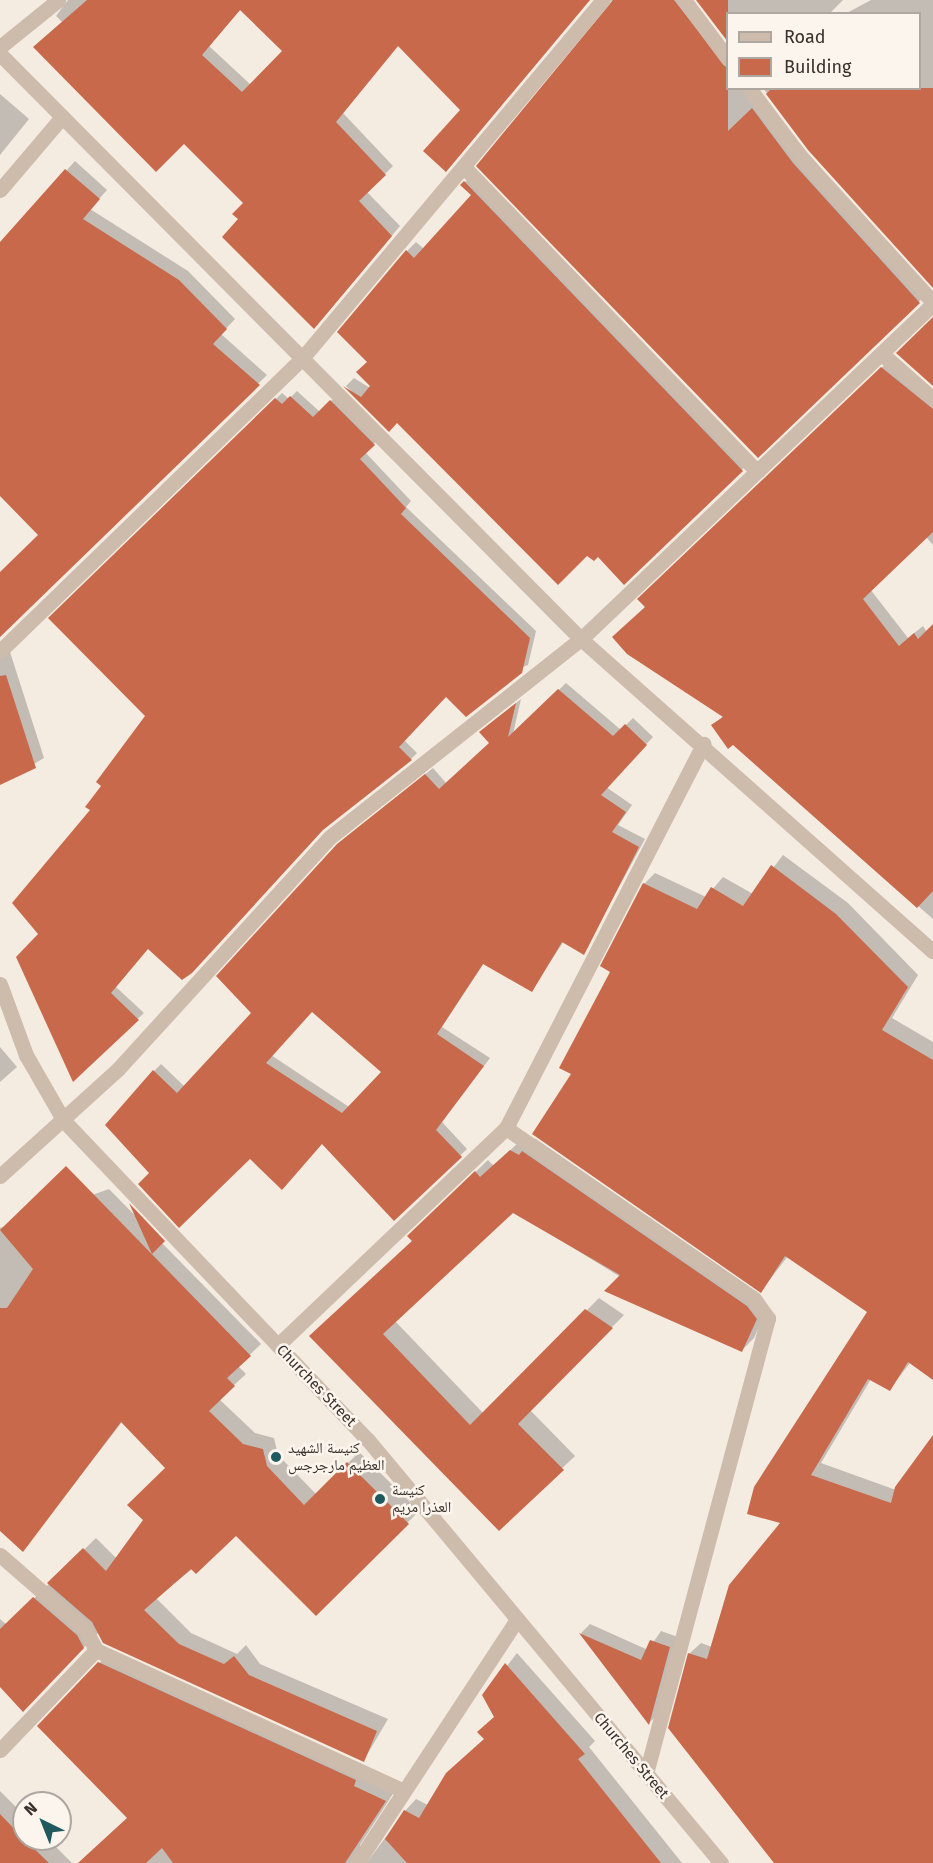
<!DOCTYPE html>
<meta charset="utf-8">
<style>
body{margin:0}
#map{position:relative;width:933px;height:1863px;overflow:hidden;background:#f4ebe1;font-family:"Fira Sans","Noto Naskh Arabic",sans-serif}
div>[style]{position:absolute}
.shadow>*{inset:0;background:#0003}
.building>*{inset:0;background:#c8694b}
.street>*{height:15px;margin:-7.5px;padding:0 7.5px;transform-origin:7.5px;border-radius:7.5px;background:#cdbbac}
.dots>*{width:16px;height:16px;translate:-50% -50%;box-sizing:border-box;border:3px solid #fbf5ee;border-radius:50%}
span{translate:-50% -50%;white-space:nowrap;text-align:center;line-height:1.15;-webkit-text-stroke:5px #fbf5ee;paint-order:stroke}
.street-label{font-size:15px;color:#3b302b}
.poi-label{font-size:15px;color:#3b302b}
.left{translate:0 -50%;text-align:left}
.legend{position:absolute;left:726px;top:12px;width:195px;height:78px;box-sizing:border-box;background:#fbf5ee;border:2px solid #aea6a0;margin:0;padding:8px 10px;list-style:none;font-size:18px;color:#3b302b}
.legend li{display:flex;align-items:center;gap:12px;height:30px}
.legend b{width:30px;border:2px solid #aea6a0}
.north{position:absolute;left:12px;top:1791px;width:60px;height:60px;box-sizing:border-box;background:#fbf5ee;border:2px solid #aea6a0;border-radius:50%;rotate:317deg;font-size:16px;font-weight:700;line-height:24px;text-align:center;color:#3b302b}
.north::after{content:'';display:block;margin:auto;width:21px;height:27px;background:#1f5a5e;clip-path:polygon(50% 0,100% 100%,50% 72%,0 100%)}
</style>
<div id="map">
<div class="shadow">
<i style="clip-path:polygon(evenodd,68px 0,590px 0,462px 110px,399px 45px,343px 113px,393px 166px,367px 192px,400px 226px,322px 319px,240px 219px,245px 203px,56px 16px,68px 0,241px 9px,284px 51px,251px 85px,209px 46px,241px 9px)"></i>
<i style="clip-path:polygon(611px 0,686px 0,728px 55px,728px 88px,752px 88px,928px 293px,758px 455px)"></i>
<i style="clip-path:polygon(698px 0,843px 0,829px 14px,728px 14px)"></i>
<i style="clip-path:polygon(871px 0,933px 0,933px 285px,809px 149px,763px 88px,920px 88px,920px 14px,845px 14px)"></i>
<i style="clip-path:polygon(0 94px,29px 119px,0 155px)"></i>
<i style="clip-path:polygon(75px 161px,107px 190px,90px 209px,188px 271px,235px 319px,221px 334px,267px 375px,0 637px,0 573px,40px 535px,0 494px,0 245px)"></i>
<i style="clip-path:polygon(474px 173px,751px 461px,624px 583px,598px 555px,397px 421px,389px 429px,346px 386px,354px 378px,370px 388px,369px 362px,339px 332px,407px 251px,416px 242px,424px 249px,473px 195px,462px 185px)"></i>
<i style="clip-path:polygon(891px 359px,933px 396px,933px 545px,926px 537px,870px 589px,908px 638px,923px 626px,927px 632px,933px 626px,933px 919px,713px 726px,723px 716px,639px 599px)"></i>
<i style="clip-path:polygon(297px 391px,320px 412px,337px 395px,380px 438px,365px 452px,411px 501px,406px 507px,536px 631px,528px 665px,447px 695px,404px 740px,417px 753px,411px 759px,324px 827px,148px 948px,116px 987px,144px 1013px,73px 1079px,40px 935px,103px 786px,147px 716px,50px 618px,282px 393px,289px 399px)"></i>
<i style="clip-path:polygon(0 643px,10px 652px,44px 758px,0 784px)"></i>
<i style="clip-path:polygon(evenodd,566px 683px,621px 730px,633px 718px,653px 737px,606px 787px,632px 805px,618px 825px,645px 839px,583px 953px,564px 941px,532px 990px,484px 963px,442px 1027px,490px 1058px,442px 1122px,467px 1149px,394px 1219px,323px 1142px,151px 1173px,154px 1071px,161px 1064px,185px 1087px,253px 1013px,346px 837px,433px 768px,447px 784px,491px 743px,488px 725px,521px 699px,513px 734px,566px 683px,312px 1010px,383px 1072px,349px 1107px,271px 1055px,312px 1010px)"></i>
<i style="clip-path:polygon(783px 855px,848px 903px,918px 975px,892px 1018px,933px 1042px,933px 1379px,910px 1363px,890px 1389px,871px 1379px,821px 1463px,896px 1490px,933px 1438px,933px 1863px,775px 1863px,689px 1654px,701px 1643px,712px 1647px,783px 1522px,869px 1311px,788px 1256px,761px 1291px,574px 1074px,644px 884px,655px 873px,706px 897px,723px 877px,753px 894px)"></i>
<i style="clip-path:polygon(0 1047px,17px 1067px,0 1082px)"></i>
<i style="clip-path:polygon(523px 1138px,536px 1139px,760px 1294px,768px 1306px,754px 1338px,741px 1351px,513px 1211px,395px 1321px,484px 1414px,599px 1298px,624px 1315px,530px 1410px,575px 1456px,499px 1528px,311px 1336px,413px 1240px,422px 1223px,488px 1160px,494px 1166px)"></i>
<i style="clip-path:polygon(109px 1189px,261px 1344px,238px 1366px,246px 1374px,219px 1399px,255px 1433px,274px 1438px,278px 1455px,317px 1495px,359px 1452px,419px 1511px,316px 1614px,236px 1534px,156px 1598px,191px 1633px,237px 1654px,246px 1645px,260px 1664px,388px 1719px,364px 1760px,99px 1632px,37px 1696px,0 1685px,0 1619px,7px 1625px,96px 1538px,117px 1559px,145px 1520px,167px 1468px,122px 1422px,23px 1550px,0 1529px,0 1228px)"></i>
<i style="clip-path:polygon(590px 1624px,648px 1650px,661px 1631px,678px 1637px,658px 1714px,649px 1723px,581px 1633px)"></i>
<i style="clip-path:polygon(111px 1651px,396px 1789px,360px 1845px,360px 1856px,368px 1861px,405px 1811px,416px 1799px,428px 1805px,485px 1738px,496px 1716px,484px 1696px,517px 1653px,595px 1741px,589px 1747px,682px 1863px,79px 1863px,129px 1817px,39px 1726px)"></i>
<i style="clip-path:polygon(0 1791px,24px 1815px,24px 1839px,48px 1839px,72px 1863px,0 1863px)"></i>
</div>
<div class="building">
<i style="clip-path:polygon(evenodd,87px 0,590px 0,446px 172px,423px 151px,460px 110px,398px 46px,336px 122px,386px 175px,359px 201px,392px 236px,314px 329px,222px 237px,238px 219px,232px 214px,243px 203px,184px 144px,156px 172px,33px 47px,87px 0,240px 10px,282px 51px,242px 92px,202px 55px,240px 10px)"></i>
<i style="clip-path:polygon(613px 0,674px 0,728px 69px,728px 131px,752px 108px,793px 163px,920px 303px,758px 458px,476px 166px)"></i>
<i style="clip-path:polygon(696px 0,728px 0,728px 42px)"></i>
<i style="clip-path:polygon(772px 88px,933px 88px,933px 288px,808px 150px,766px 94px)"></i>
<i style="clip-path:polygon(65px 169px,100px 199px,83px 219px,179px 280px,227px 329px,213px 344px,260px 385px,0 637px,0 572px,38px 535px,0 496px,0 242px)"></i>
<i style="clip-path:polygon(464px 181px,743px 471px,624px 585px,598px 557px,594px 561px,587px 556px,558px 585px,397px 423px,389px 432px,343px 386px,361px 397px,370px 386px,356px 372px,367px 362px,337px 332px,406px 250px,414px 258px,471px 195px,460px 185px)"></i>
<i style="clip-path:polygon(933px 317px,933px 386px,896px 353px)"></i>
<i style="clip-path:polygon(881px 367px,933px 409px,933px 532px,863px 599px,899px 646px,914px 633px,918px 639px,933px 624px,933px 891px,917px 908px,733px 745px,728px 749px,711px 725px,723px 717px,627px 654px,612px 637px,645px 607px,637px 599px)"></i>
<i style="clip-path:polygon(290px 396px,313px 417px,330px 400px,375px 445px,360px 459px,406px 508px,401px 514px,530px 638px,522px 673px,466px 717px,446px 697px,399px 747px,412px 760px,323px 830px,192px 973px,182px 980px,148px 949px,111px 993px,139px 1020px,73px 1082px,16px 957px,38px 934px,12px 903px,90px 810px,85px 807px,101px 786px,96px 782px,145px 716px,48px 618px,275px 398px,282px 404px)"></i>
<i style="clip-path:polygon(6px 675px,36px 768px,0 785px,0 676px)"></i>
<i style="clip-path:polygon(evenodd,558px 689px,613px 736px,625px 724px,647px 745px,601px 795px,626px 812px,612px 832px,639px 847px,584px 955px,562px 942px,532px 992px,483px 964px,437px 1034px,484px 1066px,436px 1130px,462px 1157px,394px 1221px,322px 1144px,282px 1190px,250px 1159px,179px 1228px,138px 1184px,149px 1173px,105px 1125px,153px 1070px,177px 1093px,251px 1013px,216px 976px,337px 844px,425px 774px,439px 789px,489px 743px,479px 732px,516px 703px,508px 737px,558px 689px,312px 1012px,381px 1072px,342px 1113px,266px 1063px,312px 1012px)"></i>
<i style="clip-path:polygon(771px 865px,836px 914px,908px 987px,882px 1030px,933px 1060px,933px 1380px,908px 1362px,890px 1391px,868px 1379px,811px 1475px,891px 1503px,895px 1487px,933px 1435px,933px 1863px,774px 1863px,668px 1728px,688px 1653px,707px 1659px,729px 1585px,780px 1523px,747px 1514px,754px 1487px,867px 1312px,785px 1256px,761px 1293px,532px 1134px,571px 1074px,559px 1068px,610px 972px,600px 966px,643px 883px,697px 909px,711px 887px,743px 906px)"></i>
<i style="clip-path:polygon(510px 1150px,519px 1155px,522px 1151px,747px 1306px,757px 1319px,742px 1352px,604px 1291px,620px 1275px,513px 1213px,383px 1334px,470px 1425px,585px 1309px,613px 1328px,518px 1424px,564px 1470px,499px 1531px,309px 1336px,412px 1241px,407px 1236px,475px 1171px,480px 1177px)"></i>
<i style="clip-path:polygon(66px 1166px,251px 1356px,227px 1378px,235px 1386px,209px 1411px,243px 1444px,263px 1449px,267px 1466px,304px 1505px,347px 1462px,409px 1524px,316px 1616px,236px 1536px,196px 1574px,191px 1569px,144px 1610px,179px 1644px,224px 1664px,234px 1656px,249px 1675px,377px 1731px,364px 1762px,103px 1643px,92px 1622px,47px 1583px,83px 1548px,106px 1571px,143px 1520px,127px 1505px,165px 1468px,121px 1422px,23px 1552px,0 1531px,0 1308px,7px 1308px,33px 1269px,0 1230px)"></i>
<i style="clip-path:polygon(129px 1203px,165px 1241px,152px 1254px)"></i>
<i style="clip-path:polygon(33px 1597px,77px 1635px,84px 1648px,23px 1712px,0 1687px,0 1629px)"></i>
<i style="clip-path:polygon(579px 1633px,641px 1660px,650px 1640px,670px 1647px,649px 1725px)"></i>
<i style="clip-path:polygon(98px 1662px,356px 1780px,354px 1786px,386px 1801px,345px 1863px,173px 1863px,162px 1848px,146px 1863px,78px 1863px,127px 1818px,37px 1726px)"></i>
<i style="clip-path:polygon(505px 1663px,585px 1754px,578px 1759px,661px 1863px,407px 1863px,385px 1839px,404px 1810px,419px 1818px,446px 1773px,484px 1739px,477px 1732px,494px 1717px,482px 1695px)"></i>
<i style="clip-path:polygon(0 1814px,24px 1839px,49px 1863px,0 1863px)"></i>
</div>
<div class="street">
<i style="left:684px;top:0;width:74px;rotate:53.3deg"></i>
<i style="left:0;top:47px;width:75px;rotate:-39deg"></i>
<i style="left:0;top:54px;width:824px;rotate:45.2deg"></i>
<i style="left:581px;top:639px;width:470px;rotate:41.6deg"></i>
<i style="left:749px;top:88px;width:85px;rotate:53.1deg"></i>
<i style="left:800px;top:156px;width:197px;rotate:47.7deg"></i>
<i style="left:465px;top:168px;width:421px;rotate:46.1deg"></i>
<i style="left:0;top:190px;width:96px;rotate:-49.7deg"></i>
<i style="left:882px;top:354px;width:68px;rotate:41.4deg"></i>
<i style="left:0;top:651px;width:424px;rotate:-44.1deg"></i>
<i style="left:304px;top:356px;width:465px;rotate:-50deg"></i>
<i style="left:0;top:984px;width:76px;rotate:69.9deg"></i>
<i style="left:26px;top:1055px;width:76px;rotate:60.1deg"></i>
<i style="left:64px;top:1121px;width:441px;rotate:46.4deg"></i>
<i style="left:368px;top:1440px;width:551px;rotate:50.15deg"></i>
<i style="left:506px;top:1128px;width:301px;rotate:34.6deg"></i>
<i style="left:754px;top:1299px;width:24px;rotate:54deg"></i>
<i style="left:768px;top:1318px;width:470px;rotate:105deg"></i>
<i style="left:0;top:1176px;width:159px;rotate:-42.2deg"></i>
<i style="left:118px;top:1069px;width:314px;rotate:-47.6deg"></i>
<i style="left:330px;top:837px;width:320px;rotate:-38.3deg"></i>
<i style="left:581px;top:639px;width:486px;rotate:-43.6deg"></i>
<i style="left:278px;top:1345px;width:315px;rotate:-43.6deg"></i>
<i style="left:506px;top:1128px;width:432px;rotate:-62.8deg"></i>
<i style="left:0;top:1555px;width:113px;rotate:41deg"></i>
<i style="left:85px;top:1629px;width:24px;rotate:62deg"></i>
<i style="left:96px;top:1650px;width:337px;rotate:24.6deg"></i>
<i style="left:0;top:1750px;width:139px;rotate:-46.2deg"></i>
<i style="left:357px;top:1863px;width:290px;rotate:-56.7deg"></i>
</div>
<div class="dots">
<i style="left:276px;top:1457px;background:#1f5a5e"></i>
<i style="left:380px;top:1499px;background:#1f5a5e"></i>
</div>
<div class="street-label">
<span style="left:316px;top:1386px;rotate:46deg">Churches Street</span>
<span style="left:631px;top:1756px;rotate:50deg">Churches Street</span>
</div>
<div class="poi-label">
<span class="left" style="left:288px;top:1457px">كنيسة الشهيد<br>العظيم مارجرجس</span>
<span class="left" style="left:392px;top:1499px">كنيسة<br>العذرا مريم</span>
</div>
<ul class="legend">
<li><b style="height:8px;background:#cdbbac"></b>Road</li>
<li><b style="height:16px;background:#c8694b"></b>Building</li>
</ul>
<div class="north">N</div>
</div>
